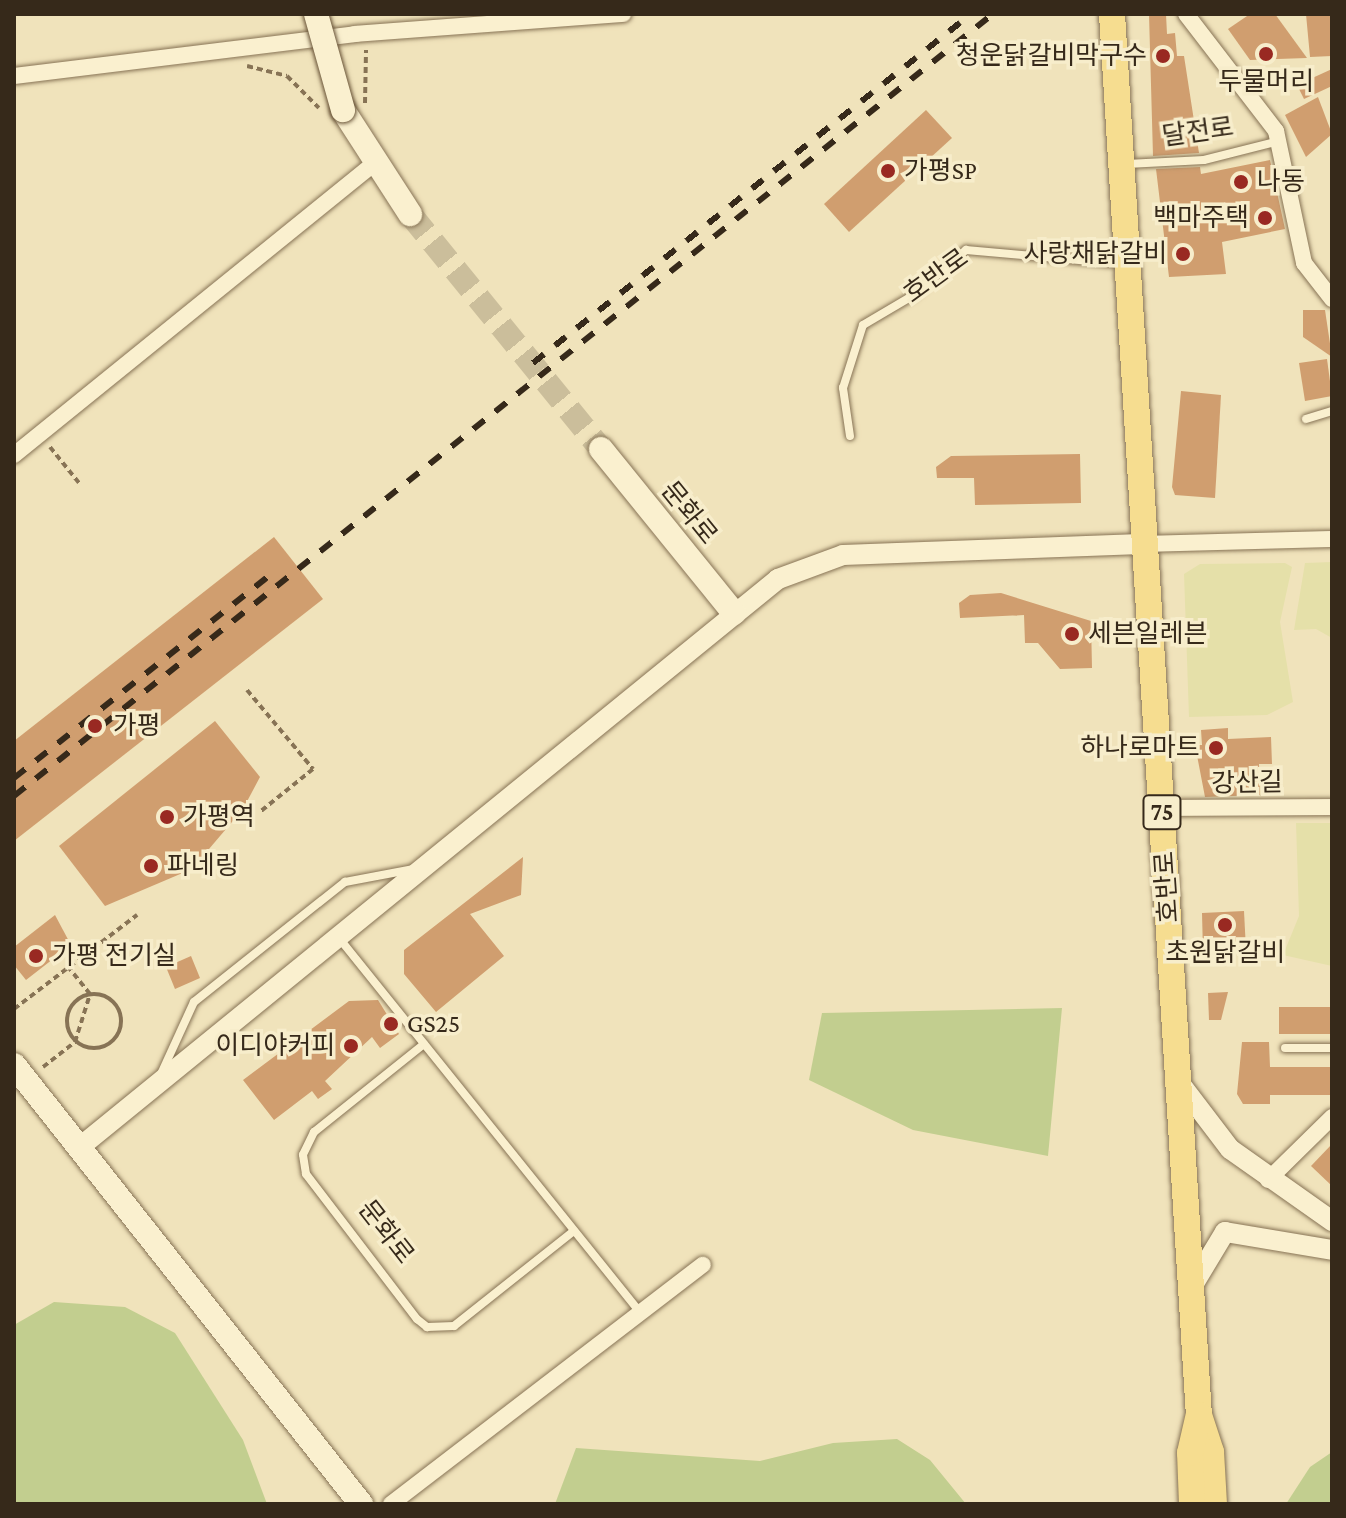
<!DOCTYPE html>
<meta charset="utf-8">
<style>
body{margin:0}
#map{position:relative;width:1346px;height:1518px;overflow:hidden;background:#f0e3bb;font-family:"Crimson Pro","Noto Sans KR",serif}
div>[style]{position:absolute}
.farmland>*{inset:0;background:#e5e0a9}
.green>*{inset:0;background:#c2ce8f}
.building>*{inset:0;background:#d09e6f}
.secondary-tunnel>*{height:24px;margin-top:-12px;transform-origin:0;background:repeating-linear-gradient(90deg,#cbbe9b 0 24px,transparent 0 36px)}
.path>*{height:4px;margin-top:-2px;transform-origin:0;background:repeating-linear-gradient(90deg,#877355 0 6px,transparent 0 10px)}
.path>.ring{margin:-2px;padding:0;box-sizing:content-box;background:none;border:4px solid #877355;border-radius:50%}
.roads{filter:drop-shadow(0 0 2px #877355) drop-shadow(0 0 2px #877355)}
.service>*{height:8px;margin:-4px;padding:0 4px;transform-origin:4px;border-radius:4px;background:#faf0cf}
.minor>*{height:16px;margin:-8px;padding:0 8px;transform-origin:8px;border-radius:8px;background:#faf0cf}
.tertiary>*{height:20px;margin:-10px;padding:0 10px;transform-origin:10px;border-radius:10px;background:#faf0cf}
.secondary>*{height:24px;margin:-12px;padding:0 12px;transform-origin:12px;border-radius:12px;background:#faf0cf}
.primary>*{height:26px;margin:-13px;padding:0 13px;transform-origin:13px;border-radius:13px;background:#f6dd90}
.rail>*{height:6px;margin-top:-3px;transform-origin:0;background:repeating-linear-gradient(90deg,#36291a 0 14px,transparent 0 28px)}
.bridges{filter:drop-shadow(0 0 2px #695438) drop-shadow(0 0 2px #695438)}
.secondary-bridge>*{height:24px;margin:-12px;padding:0 12px;transform-origin:12px;border-radius:12px;background:#faf0cf}
.dots>*{width:22px;height:22px;translate:-50% -50%;box-sizing:border-box;border:4px solid #f7edcb;border-radius:50%}
span{translate:-50% -50%;white-space:nowrap;text-align:center;line-height:1.15;-webkit-text-stroke:7px #f7edcb;paint-order:stroke}
.shield-label span{padding:2px 6px;background:#f7edcb;border:2px solid;border-radius:6px;-webkit-text-stroke-width:0}
.shield-label{font-size:24px;color:#36291a;font-weight:700}
.poi-label{font-size:26px;color:#36291a}
.right{translate:-100% -50%;text-align:right}
.left{translate:0 -50%;text-align:left}
.street-label{font-size:26px;color:#36291a}
.frame{position:absolute;inset:0;border:16px solid #36291a;pointer-events:none}
</style>
<div id="map">
<div class="farmland">
<i style="clip-path:polygon(1332px 562px,1332px 638px,1316px 629px,1294px 630px,1305px 563px)"></i>
<i style="clip-path:polygon(1285px 563px,1292px 567px,1280px 622px,1293px 702px,1267px 715px,1189px 717px,1184px 574px,1200px 564px)"></i>
<i style="clip-path:polygon(1296px 823px,1332px 823px,1332px 966px,1283px 955px,1299px 916px)"></i>
</div>
<div class="green">
<i style="clip-path:polygon(1062px 1008px,1048px 1156px,913px 1130px,809px 1080px,822px 1013px)"></i>
<i style="clip-path:polygon(54px 1302px,125px 1307px,175px 1333px,243px 1440px,267px 1504px,14px 1504px,14px 1325px)"></i>
<i style="clip-path:polygon(897px 1439px,930px 1460px,966px 1504px,555px 1504px,576px 1448px,760px 1461px,833px 1443px)"></i>
<i style="clip-path:polygon(1332px 1452px,1332px 1504px,1286px 1504px,1310px 1467px)"></i>
</div>
<div class="building">
<i style="clip-path:polygon(1149px 14px,1166px 14px,1167px 34px,1175px 33px,1177px 56px,1184px 56px,1199px 153px,1153px 156px)"></i>
<i style="clip-path:polygon(1250px 14px,1275px 14px,1307px 58px,1250px 60px,1228px 29px)"></i>
<i style="clip-path:polygon(1306px 14px,1332px 14px,1332px 56px,1310px 57px)"></i>
<i style="clip-path:polygon(1332px 69px,1332px 86px,1304px 99px,1297px 85px)"></i>
<i style="clip-path:polygon(1318px 97px,1332px 134px,1306px 157px,1285px 115px)"></i>
<i style="clip-path:polygon(926px 110px,952px 138px,849px 232px,824px 204px)"></i>
<i style="clip-path:polygon(1270px 160px,1285px 229px,1222px 242px,1226px 274px,1169px 277px,1156px 169px,1200px 167px,1201px 174px)"></i>
<i style="clip-path:polygon(1303px 310px,1325px 310px,1332px 357px,1303px 337px)"></i>
<i style="clip-path:polygon(1327px 359px,1332px 396px,1305px 401px,1299px 363px)"></i>
<i style="clip-path:polygon(1181px 391px,1221px 395px,1215px 498px,1175px 495px,1172px 487px)"></i>
<i style="clip-path:polygon(1080px 454px,1081px 503px,975px 505px,974px 478px,937px 478px,936px 467px,951px 456px)"></i>
<i style="clip-path:polygon(274px 537px,323px 599px,14px 841px,14px 741px)"></i>
<i style="clip-path:polygon(1001px 593px,1091px 621px,1092px 668px,1060px 669px,1038px 643px,1025px 643px,1024px 615px,960px 618px,959px 603px,970px 595px)"></i>
<i style="clip-path:polygon(215px 721px,260px 777px,243px 809px,192px 869px,105px 906px,59px 846px)"></i>
<i style="clip-path:polygon(1228px 728px,1228px 739px,1271px 737px,1272px 764px,1259px 764px,1260px 795px,1205px 797px,1195px 745px,1202px 745px,1201px 730px)"></i>
<i style="clip-path:polygon(523px 857px,521px 895px,470px 914px,504px 956px,436px 1012px,404px 974px,404px 950px)"></i>
<i style="clip-path:polygon(1244px 911px,1246px 950px,1203px 952px,1202px 913px)"></i>
<i style="clip-path:polygon(55px 915px,71px 945px,26px 980px,14px 965px,14px 947px)"></i>
<i style="clip-path:polygon(191px 956px,200px 978px,175px 989px,166px 967px)"></i>
<i style="clip-path:polygon(1228px 992px,1221px 1020px,1209px 1020px,1208px 993px)"></i>
<i style="clip-path:polygon(378px 1000px,399px 1034px,380px 1048px,372px 1037px,325px 1081px,332px 1089px,318px 1099px,312px 1091px,274px 1120px,243px 1080px,349px 1001px)"></i>
<i style="clip-path:polygon(1279px 1007px,1332px 1007px,1332px 1034px,1279px 1034px)"></i>
<i style="clip-path:polygon(1242px 1042px,1269px 1042px,1270px 1067px,1332px 1067px,1332px 1095px,1270px 1095px,1270px 1104px,1243px 1104px,1237px 1094px)"></i>
<i style="clip-path:polygon(1332px 1144px,1332px 1186px,1311px 1166px)"></i>
</div>
<div class="secondary-tunnel">
<i style="left:410px;top:214px;width:303px;rotate:50.9deg"></i>
</div>
<div class="path">
<i style="left:247px;top:66px;width:41px;rotate:14deg"></i>
<i style="left:287px;top:76px;width:45px;rotate:45deg"></i>
<i style="left:365px;top:103px;width:53px;rotate:-88.9deg"></i>
<i style="left:50px;top:447px;width:46px;rotate:51.1deg"></i>
<i style="left:247px;top:690px;width:103px;rotate:50.1deg"></i>
<i style="left:313px;top:769px;width:67px;rotate:141.1deg"></i>
<i class="ring" style="left:67px;top:994px;width:50px;height:50px"></i>
<i style="left:14px;top:1009px;width:155px;rotate:-37.4deg"></i>
<i style="left:43px;top:1067px;width:41px;rotate:-38deg"></i>
<i style="left:75px;top:1042px;width:50px;rotate:-72.6deg"></i>
<i style="left:90px;top:994px;width:33px;rotate:-129deg"></i>
</div>
<div class="roads">
<div class="service">
<i style="left:1127px;top:164px;width:77px;rotate:-3deg"></i>
<i style="left:1204px;top:160px;width:77px;rotate:-14.2deg"></i>
<i style="left:1306px;top:419px;width:27px;rotate:-17deg"></i>
<i style="left:850px;top:436px;width:49px;rotate:-98.3deg"></i>
<i style="left:843px;top:388px;width:66px;rotate:-72.4deg"></i>
<i style="left:863px;top:325px;width:59px;rotate:-30.5deg"></i>
<i style="left:914px;top:295px;width:69px;rotate:-40.9deg"></i>
<i style="left:966px;top:250px;width:159px;rotate:5.1deg"></i>
<i style="left:339px;top:938px;width:481px;rotate:51.2deg"></i>
<i style="left:424px;top:1044px;width:141px;rotate:141.3deg"></i>
<i style="left:314px;top:1132px;width:25px;rotate:116deg"></i>
<i style="left:303px;top:1155px;width:19px;rotate:81deg"></i>
<i style="left:306px;top:1174px;width:183px;rotate:52.6deg"></i>
<i style="left:417px;top:1319px;width:13px;rotate:39deg"></i>
<i style="left:427px;top:1327px;width:27px;rotate:-2deg"></i>
<i style="left:454px;top:1326px;width:153px;rotate:-38.4deg"></i>
<i style="left:1285px;top:1048px;width:47px"></i>
<i style="left:161px;top:1074px;width:79px;rotate:-65.4deg"></i>
<i style="left:194px;top:1002px;width:193px;rotate:-38.5deg"></i>
<i style="left:345px;top:882px;width:70px;rotate:-10.7deg"></i>
</div>
<div class="minor">
<i style="left:1186px;top:14px;width:148px;rotate:52.4deg"></i>
<i style="left:1276px;top:131px;width:135px;rotate:78deg"></i>
<i style="left:1304px;top:263px;width:46px;rotate:52.1deg"></i>
<i style="left:14px;top:76px;width:344px;rotate:-7deg"></i>
<i style="left:355px;top:34px;width:269px;rotate:-4.3deg"></i>
<i style="left:14px;top:455px;width:462px;rotate:-39deg"></i>
<i style="left:1141px;top:544px;width:191px;rotate:-1.5deg"></i>
<i style="left:1162px;top:808px;width:170px;rotate:-0.3deg"></i>
<i style="left:1268px;top:1180px;width:90px;rotate:-44.5deg"></i>
<i style="left:391px;top:1504px;width:393px;rotate:-37.5deg"></i>
</div>
<div class="tertiary">
<i style="left:1179px;top:1082px;width:84px;rotate:52.7deg"></i>
<i style="left:1230px;top:1149px;width:125px;rotate:35.2deg"></i>
<i style="left:80px;top:1147px;width:900px;rotate:-39.14deg"></i>
<i style="left:778px;top:579px;width:69px;rotate:-20.3deg"></i>
<i style="left:843px;top:555px;width:298px;rotate:-2.1deg"></i>
<i style="left:1193px;top:1285px;width:62px;rotate:-58.9deg"></i>
<i style="left:1225px;top:1232px;width:109px;rotate:9.5deg"></i>
</div>
<div class="secondary">
<i style="left:343px;top:110px;width:124px;rotate:57.2deg"></i>
<i style="left:601px;top:449px;width:211px;rotate:51deg"></i>
<i style="left:14px;top:1065px;width:560px;rotate:51.68deg"></i>
</div>
<div class="primary">
<i style="left:1112px;top:14px;width:1404px;rotate:86.45deg"></i>
<i style="left:1199px;top:1415px;width:39px;rotate:72deg"></i>
<i style="left:1211px;top:1452px;width:52px;rotate:86.7deg"></i>
<i style="left:1192px;top:1504px;width:51px;rotate:-92.2deg"></i>
<i style="left:1190px;top:1453px;width:39px;rotate:-77deg"></i>
</div>
</div>
<div class="rail">
<i style="left:533px;top:363px;width:560px;rotate:-38.55deg"></i>
<i style="left:14px;top:778px;width:328px;rotate:-38.4deg"></i>
<i style="left:14px;top:796px;width:1253px;rotate:-38.62deg"></i>
</div>
<div class="bridges">
<div class="secondary-bridge">
<i style="left:316px;top:14px;width:100px;rotate:74.3deg"></i>
</div>
</div>
<div class="dots">
<i style="left:1266px;top:54px;background:#992922"></i>
<i style="left:1163px;top:56px;background:#992922"></i>
<i style="left:888px;top:171px;background:#992922"></i>
<i style="left:1241px;top:182px;background:#992922"></i>
<i style="left:1265px;top:218px;background:#992922"></i>
<i style="left:1183px;top:254px;background:#992922"></i>
<i style="left:1072px;top:634px;background:#992922"></i>
<i style="left:95px;top:726px;background:#992922"></i>
<i style="left:1216px;top:748px;background:#992922"></i>
<i style="left:167px;top:817px;background:#992922"></i>
<i style="left:151px;top:866px;background:#992922"></i>
<i style="left:1225px;top:925px;background:#992922"></i>
<i style="left:36px;top:956px;background:#992922"></i>
<i style="left:391px;top:1024px;background:#992922"></i>
<i style="left:351px;top:1046px;background:#992922"></i>
</div>
<div class="shield-label">
<span style="left:1162px;top:812px">75</span>
</div>
<div class="poi-label">
<span class="right" style="left:1147px;top:56px">청운닭갈비막구수</span>
<span style="left:1266px;top:82px">두물머리</span>
<span class="left" style="left:904px;top:171px">가평SP</span>
<span class="left" style="left:1257px;top:182px">나동</span>
<span class="right" style="left:1249px;top:218px">백마주택</span>
<span class="right" style="left:1167px;top:254px">사랑채닭갈비</span>
<span class="left" style="left:1088px;top:634px">세븐일레븐</span>
<span class="left" style="left:113px;top:726px">가평</span>
<span class="right" style="left:1200px;top:748px">하나로마트</span>
<span class="left" style="left:183px;top:817px">가평역</span>
<span class="left" style="left:167px;top:866px">파네링</span>
<span style="left:1225px;top:953px">초원닭갈비</span>
<span class="left" style="left:52px;top:956px">가평 전기실</span>
<span class="left" style="left:407px;top:1024px">GS25</span>
<span class="right" style="left:335px;top:1046px">이디야커피</span>
</div>
<div class="street-label">
<span style="left:1198px;top:132px;rotate:-8deg">달전로</span>
<span style="left:936px;top:276px;rotate:-36deg">호반로</span>
<span style="left:689px;top:513px;rotate:51deg">문화로</span>
<span style="left:1247px;top:783px;rotate:-1deg">강산길</span>
<span style="left:1167px;top:887px;rotate:-94deg">호반로</span>
<span style="left:386px;top:1232px;rotate:52deg">문화로</span>
</div>
<div class="frame"></div>
</div>
